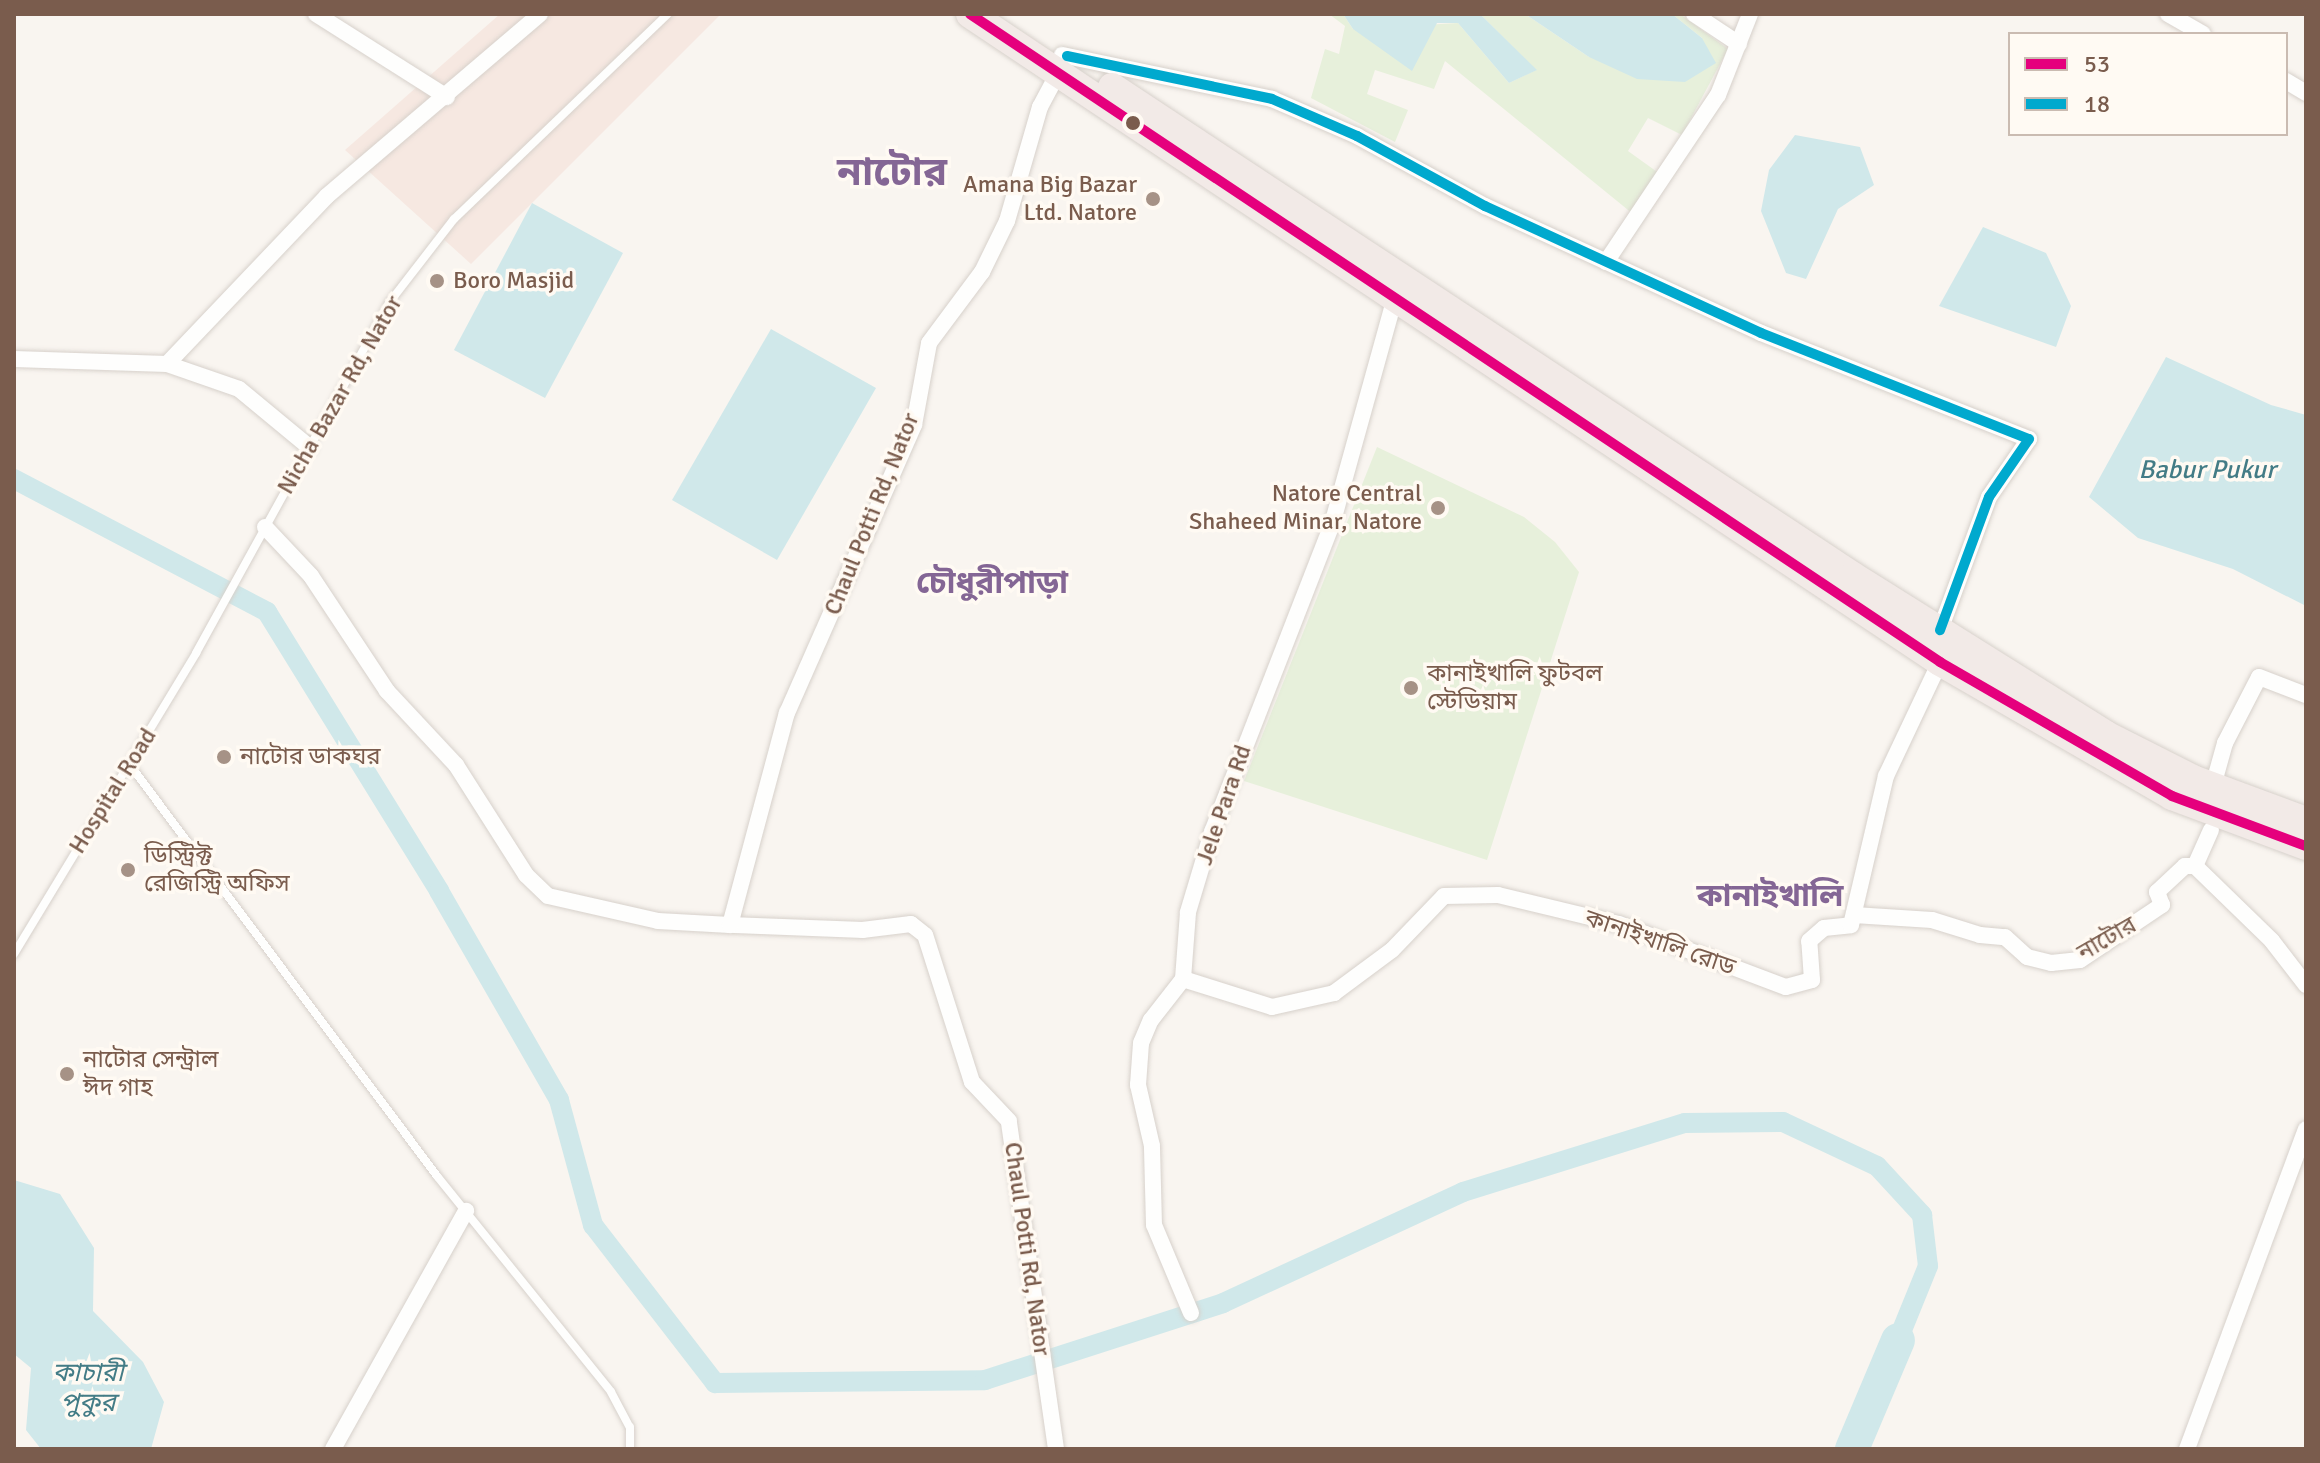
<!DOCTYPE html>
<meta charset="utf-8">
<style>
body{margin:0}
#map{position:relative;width:2320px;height:1463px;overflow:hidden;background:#f9f5f0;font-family:Signika,"Noto Sans Bengali",sans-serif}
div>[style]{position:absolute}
.commercial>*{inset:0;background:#f6e8e1}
.green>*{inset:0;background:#e7f0db}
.water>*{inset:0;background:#d0e8ea}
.canal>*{height:20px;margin:-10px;padding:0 10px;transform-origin:10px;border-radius:10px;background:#d0e8ea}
.river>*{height:34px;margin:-17px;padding:0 17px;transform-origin:17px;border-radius:17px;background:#d0e8ea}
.roads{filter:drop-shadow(0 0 2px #d7d1cb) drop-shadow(0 0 2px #d7d1cb)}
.lane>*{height:8px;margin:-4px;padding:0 4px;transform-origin:4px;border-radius:4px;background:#fefefd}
.street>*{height:16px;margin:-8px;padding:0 8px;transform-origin:8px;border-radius:8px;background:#fefefd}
.highway>*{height:28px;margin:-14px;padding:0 14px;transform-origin:14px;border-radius:14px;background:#f2eae7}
.bus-1>*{height:10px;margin:-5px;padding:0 5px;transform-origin:5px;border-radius:5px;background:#e5007d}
.bus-2>*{height:10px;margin:-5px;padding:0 5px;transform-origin:5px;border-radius:5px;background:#00a9ce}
.dots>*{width:22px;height:22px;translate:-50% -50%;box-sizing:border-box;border:4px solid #fffaf3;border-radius:50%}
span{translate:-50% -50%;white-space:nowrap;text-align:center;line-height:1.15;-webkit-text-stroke:7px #fffaf3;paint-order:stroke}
.poi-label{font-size:24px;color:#7a5c4d}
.right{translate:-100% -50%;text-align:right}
.left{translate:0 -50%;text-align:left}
.street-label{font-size:24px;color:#7a5c4d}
.water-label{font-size:26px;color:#437c86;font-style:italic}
.district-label{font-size:32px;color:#846695;font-weight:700}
.town-label{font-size:40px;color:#846695;font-weight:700}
.frame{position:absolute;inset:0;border:16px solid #7a5c4d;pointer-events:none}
.legend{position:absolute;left:2008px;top:32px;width:280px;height:104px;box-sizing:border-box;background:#fffaf3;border:2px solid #cabbb1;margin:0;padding:10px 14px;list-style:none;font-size:24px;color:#7a5c4d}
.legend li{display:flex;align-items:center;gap:16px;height:40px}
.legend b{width:40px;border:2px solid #cabbb1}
</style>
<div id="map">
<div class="commercial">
<i style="clip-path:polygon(500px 14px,721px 14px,471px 264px,345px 150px)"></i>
</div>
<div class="green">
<i style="clip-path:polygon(1329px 14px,1343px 14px,1353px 29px,1458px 23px,1509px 83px,1536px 70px,1480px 14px,1525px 14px,1589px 57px,1702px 38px,1672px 14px,1680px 14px,1728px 49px,1682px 135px,1648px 118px,1628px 151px,1660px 174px,1633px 214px,1445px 61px,1434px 89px,1375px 70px,1367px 94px,1408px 110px,1395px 142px,1311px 98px,1325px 49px,1339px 54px,1345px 26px)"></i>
<i style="clip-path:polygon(1377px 447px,1524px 517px,1555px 542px,1579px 572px,1487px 860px,1244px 781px)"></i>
</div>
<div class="water">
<i style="clip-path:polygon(1343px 14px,1480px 14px,1537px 70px,1509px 83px,1458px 23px,1437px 23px,1412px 71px,1353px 29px)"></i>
<i style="clip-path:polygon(1525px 14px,1672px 14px,1702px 38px,1716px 63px,1685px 82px,1637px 79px,1589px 57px)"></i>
<i style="clip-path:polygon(1795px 135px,1860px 147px,1874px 185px,1838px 209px,1806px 279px,1786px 273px,1761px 211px,1769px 170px)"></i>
<i style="clip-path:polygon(532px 203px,623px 253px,545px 398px,454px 350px)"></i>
<i style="clip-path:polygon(1983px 227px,2046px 253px,2071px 306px,2056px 347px,1939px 306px)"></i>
<i style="clip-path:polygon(771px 329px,876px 388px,777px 560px,672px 500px)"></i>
<i style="clip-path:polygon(2166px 357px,2271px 405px,2306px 415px,2306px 606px,2233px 569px,2138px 538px,2089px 497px)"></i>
<i style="clip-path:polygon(14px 1180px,60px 1194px,94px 1248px,93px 1311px,143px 1362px,164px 1402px,151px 1449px,41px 1449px,26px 1430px,31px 1368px,14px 1354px)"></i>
</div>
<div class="canal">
<i style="left:14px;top:479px;width:286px;rotate:27.7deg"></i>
<i style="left:267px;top:612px;width:328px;rotate:58.3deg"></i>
<i style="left:439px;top:891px;width:241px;rotate:60.1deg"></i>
<i style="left:559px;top:1100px;width:130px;rotate:74.8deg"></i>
<i style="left:593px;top:1225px;width:200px;rotate:52.3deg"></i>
<i style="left:715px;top:1383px;width:270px;rotate:-0.6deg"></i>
<i style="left:985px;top:1380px;width:250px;rotate:-17.9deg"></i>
<i style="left:1223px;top:1303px;width:264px;rotate:-24.8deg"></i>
<i style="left:1463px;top:1192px;width:232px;rotate:-17.3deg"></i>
<i style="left:1685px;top:1123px;width:98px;rotate:-0.6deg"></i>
<i style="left:1783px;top:1122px;width:104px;rotate:25.1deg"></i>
<i style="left:1877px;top:1166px;width:67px;rotate:47.4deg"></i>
<i style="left:1922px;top:1215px;width:51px;rotate:83.3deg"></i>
<i style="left:1928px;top:1266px;width:80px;rotate:112.1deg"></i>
</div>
<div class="river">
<i style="left:1852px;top:1449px;width:118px;rotate:-67.1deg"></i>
</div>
<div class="roads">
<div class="lane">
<i style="left:130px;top:765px;width:513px;rotate:53.24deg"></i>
<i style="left:437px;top:1176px;width:277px;rotate:51.1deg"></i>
<i style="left:611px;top:1392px;width:40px;rotate:62deg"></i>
<i style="left:630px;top:1427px;width:22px;rotate:90deg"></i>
<i style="left:14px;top:954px;width:352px;rotate:-58.8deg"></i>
<i style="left:196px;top:653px;width:400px;rotate:-61.1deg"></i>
<i style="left:389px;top:303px;width:106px;rotate:-52.3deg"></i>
<i style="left:454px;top:219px;width:296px;rotate:-43.8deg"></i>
</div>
<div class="street">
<i style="left:316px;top:14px;width:155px;rotate:32.4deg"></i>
<i style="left:1694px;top:14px;width:54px;rotate:33.7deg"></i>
<i style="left:2168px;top:14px;width:40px;rotate:29.7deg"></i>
<i style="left:1062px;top:55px;width:215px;rotate:11.8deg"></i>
<i style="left:1272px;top:99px;width:93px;rotate:23.5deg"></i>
<i style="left:1357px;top:136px;width:146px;rotate:28.7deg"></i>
<i style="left:1485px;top:206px;width:304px;rotate:24.7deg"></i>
<i style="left:1761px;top:333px;width:288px;rotate:21.6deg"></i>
<i style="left:2029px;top:439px;width:70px;rotate:124.6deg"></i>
<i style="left:1989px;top:497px;width:142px;rotate:110.2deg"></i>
<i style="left:2286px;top:81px;width:23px;rotate:31deg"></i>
<i style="left:1606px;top:262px;width:201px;rotate:-56.2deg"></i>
<i style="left:1718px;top:95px;width:87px;rotate:-68.4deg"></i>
<i style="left:14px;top:359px;width:153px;rotate:1.9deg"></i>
<i style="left:167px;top:364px;width:76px;rotate:19.1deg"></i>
<i style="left:239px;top:389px;width:91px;rotate:39.6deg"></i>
<i style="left:167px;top:364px;width:232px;rotate:-46.4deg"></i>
<i style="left:327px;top:196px;width:280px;rotate:-40.5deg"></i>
<i style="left:265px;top:527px;width:67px;rotate:46.8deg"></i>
<i style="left:311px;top:576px;width:138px;rotate:56.5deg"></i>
<i style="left:387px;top:691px;width:101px;rotate:47deg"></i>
<i style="left:456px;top:765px;width:130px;rotate:57.5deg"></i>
<i style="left:526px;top:875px;width:30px;rotate:44deg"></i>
<i style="left:548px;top:896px;width:113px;rotate:12.8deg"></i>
<i style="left:658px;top:921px;width:72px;rotate:3.2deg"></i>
<i style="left:2213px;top:786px;width:45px;rotate:-74.4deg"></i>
<i style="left:2225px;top:743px;width:74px;rotate:-62.7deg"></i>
<i style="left:2259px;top:677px;width:50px;rotate:21deg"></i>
<i style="left:2211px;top:830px;width:39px;rotate:114deg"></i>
<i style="left:2195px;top:866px;width:107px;rotate:44.2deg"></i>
<i style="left:2272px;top:941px;width:56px;rotate:52.3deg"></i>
<i style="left:1854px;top:915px;width:78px;rotate:3.7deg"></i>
<i style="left:1932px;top:920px;width:50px;rotate:17.4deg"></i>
<i style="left:1980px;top:935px;width:25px;rotate:5deg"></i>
<i style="left:2005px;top:937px;width:30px;rotate:42deg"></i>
<i style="left:2027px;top:957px;width:25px;rotate:14deg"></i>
<i style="left:2051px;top:963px;width:29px;rotate:-6deg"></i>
<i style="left:2080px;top:960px;width:99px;rotate:-33.9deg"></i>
<i style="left:2162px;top:905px;width:14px;rotate:-111deg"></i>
<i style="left:2157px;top:892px;width:38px;rotate:-43deg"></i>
<i style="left:2185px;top:866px;width:10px"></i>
<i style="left:1183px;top:979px;width:93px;rotate:17.5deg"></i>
<i style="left:1272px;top:1007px;width:64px;rotate:-12.7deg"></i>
<i style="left:1334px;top:993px;width:72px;rotate:-36.6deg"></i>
<i style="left:1392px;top:950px;width:75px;rotate:-46.1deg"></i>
<i style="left:1444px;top:896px;width:54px;rotate:-1.1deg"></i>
<i style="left:1498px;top:895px;width:124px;rotate:13.5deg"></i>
<i style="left:1619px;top:924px;width:178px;rotate:20.7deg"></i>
<i style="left:1786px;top:987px;width:27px;rotate:-15deg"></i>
<i style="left:1812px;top:980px;width:39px;rotate:-94deg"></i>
<i style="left:1809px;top:941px;width:20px;rotate:-41deg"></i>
<i style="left:1824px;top:928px;width:27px;rotate:-6deg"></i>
<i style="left:1851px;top:925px;width:153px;rotate:-76.8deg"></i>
<i style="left:1886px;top:776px;width:126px;rotate:-64.7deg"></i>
<i style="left:1191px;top:1313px;width:95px;rotate:-112.8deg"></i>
<i style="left:1154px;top:1225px;width:79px;rotate:-91.5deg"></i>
<i style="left:1152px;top:1146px;width:63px;rotate:-102.9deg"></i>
<i style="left:1138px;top:1085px;width:42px;rotate:-85.9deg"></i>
<i style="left:1141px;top:1043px;width:25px;rotate:-67deg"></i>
<i style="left:1151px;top:1020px;width:52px;rotate:-52deg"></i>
<i style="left:1183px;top:979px;width:67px;rotate:-85.7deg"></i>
<i style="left:1188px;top:912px;width:84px;rotate:-73.3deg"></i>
<i style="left:1212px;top:832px;width:334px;rotate:-68.7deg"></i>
<i style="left:1333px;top:521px;width:232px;rotate:-74.5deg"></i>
<i style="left:333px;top:1449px;width:273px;rotate:-60.8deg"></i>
<i style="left:1056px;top:1449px;width:331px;rotate:-98.2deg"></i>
<i style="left:1009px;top:1121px;width:54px;rotate:-133.5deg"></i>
<i style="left:972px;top:1082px;width:154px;rotate:-107.7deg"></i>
<i style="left:925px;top:935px;width:18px;rotate:-142deg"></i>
<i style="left:911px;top:924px;width:49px;rotate:173deg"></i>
<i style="left:862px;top:930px;width:132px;rotate:-177.8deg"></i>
<i style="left:730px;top:925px;width:220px;rotate:-75deg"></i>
<i style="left:787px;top:713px;width:315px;rotate:-66.2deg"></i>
<i style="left:914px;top:425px;width:83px;rotate:-79.6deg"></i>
<i style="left:929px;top:343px;width:89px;rotate:-53.3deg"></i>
<i style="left:982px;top:272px;width:57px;rotate:-63.9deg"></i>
<i style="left:1007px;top:221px;width:119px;rotate:-73.9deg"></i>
<i style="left:1040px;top:107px;width:38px;rotate:-62deg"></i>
<i style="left:2187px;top:1449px;width:341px;rotate:-69.6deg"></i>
</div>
<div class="highway">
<i style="left:970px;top:14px;width:1167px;rotate:33.74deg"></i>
<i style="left:1940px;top:662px;width:268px;rotate:30deg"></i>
<i style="left:2172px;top:796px;width:143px;rotate:20.5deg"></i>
<i style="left:1112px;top:87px;width:888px;rotate:33.42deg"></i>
<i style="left:1853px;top:576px;width:299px;rotate:32.1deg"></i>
<i style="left:2106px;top:735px;width:97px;rotate:26.8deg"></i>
<i style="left:2193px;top:779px;width:121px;rotate:20.4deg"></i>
</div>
</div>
<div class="bus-1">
<i style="left:970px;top:14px;width:1167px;rotate:33.74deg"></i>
<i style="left:1940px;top:662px;width:268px;rotate:30deg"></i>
<i style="left:2172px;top:796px;width:143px;rotate:20.5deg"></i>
</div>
<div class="bus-2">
<i style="left:1067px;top:56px;width:209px;rotate:11.8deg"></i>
<i style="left:1272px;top:99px;width:93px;rotate:23.5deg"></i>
<i style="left:1357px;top:136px;width:146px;rotate:28.7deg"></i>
<i style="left:1485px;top:206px;width:304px;rotate:24.7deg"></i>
<i style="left:1761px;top:333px;width:288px;rotate:21.6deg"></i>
<i style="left:2029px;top:439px;width:70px;rotate:124.6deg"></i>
<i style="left:1989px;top:497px;width:142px;rotate:110.2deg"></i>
</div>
<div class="dots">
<i style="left:1133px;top:123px;background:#7a5c4d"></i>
<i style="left:1153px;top:199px;background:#a69286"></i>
<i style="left:437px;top:281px;background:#a69286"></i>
<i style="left:1438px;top:508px;background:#a69286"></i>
<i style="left:1411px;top:688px;background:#a69286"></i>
<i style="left:224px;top:757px;background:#a69286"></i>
<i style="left:128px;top:870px;background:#a69286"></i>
<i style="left:67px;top:1074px;background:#a69286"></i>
</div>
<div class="poi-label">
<span class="right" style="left:1137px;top:199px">Amana Big Bazar<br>Ltd. Natore</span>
<span class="left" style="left:453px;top:281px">Boro Masjid</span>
<span class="right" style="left:1422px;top:508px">Natore Central<br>Shaheed Minar, Natore</span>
<span class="left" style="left:1427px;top:688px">কানাইখালি ফুটবল<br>স্টেডিয়াম</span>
<span class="left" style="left:240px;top:757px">নাটোর ডাকঘর</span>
<span class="left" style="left:144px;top:870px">ডিস্ট্রিক্ট<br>রেজিস্ট্রি অফিস</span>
<span class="left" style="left:83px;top:1074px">নাটোর সেন্ট্রাল<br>ঈদ গাহ</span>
</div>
<div class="street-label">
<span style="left:340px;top:395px;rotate:-60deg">Nicha Bazar Rd, Nator</span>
<span style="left:872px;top:514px;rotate:-68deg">Chaul Potti Rd, Nator</span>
<span style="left:113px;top:791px;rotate:-58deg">Hospital Road</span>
<span style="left:1224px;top:805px;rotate:-71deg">Jele Para Rd</span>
<span style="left:2107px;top:939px;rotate:-30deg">নাটোর</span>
<span style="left:1660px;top:943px;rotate:19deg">কানাইখালি রোড</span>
<span style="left:1027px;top:1249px;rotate:82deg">Chaul Potti Rd, Nator</span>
</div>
<div class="water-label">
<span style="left:2207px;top:471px">Babur Pukur</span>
<span style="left:88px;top:1389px">কাচারী<br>পুকুর</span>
</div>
<div class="district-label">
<span style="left:992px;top:583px">চৌধুরীপাড়া</span>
<span style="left:1770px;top:896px">কানাইখালি</span>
</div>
<div class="town-label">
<span style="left:892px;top:172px">নাটোর</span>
</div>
<div class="frame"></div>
<ul class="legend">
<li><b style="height:10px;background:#e5007d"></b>53</li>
<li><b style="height:10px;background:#00a9ce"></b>18</li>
</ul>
</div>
